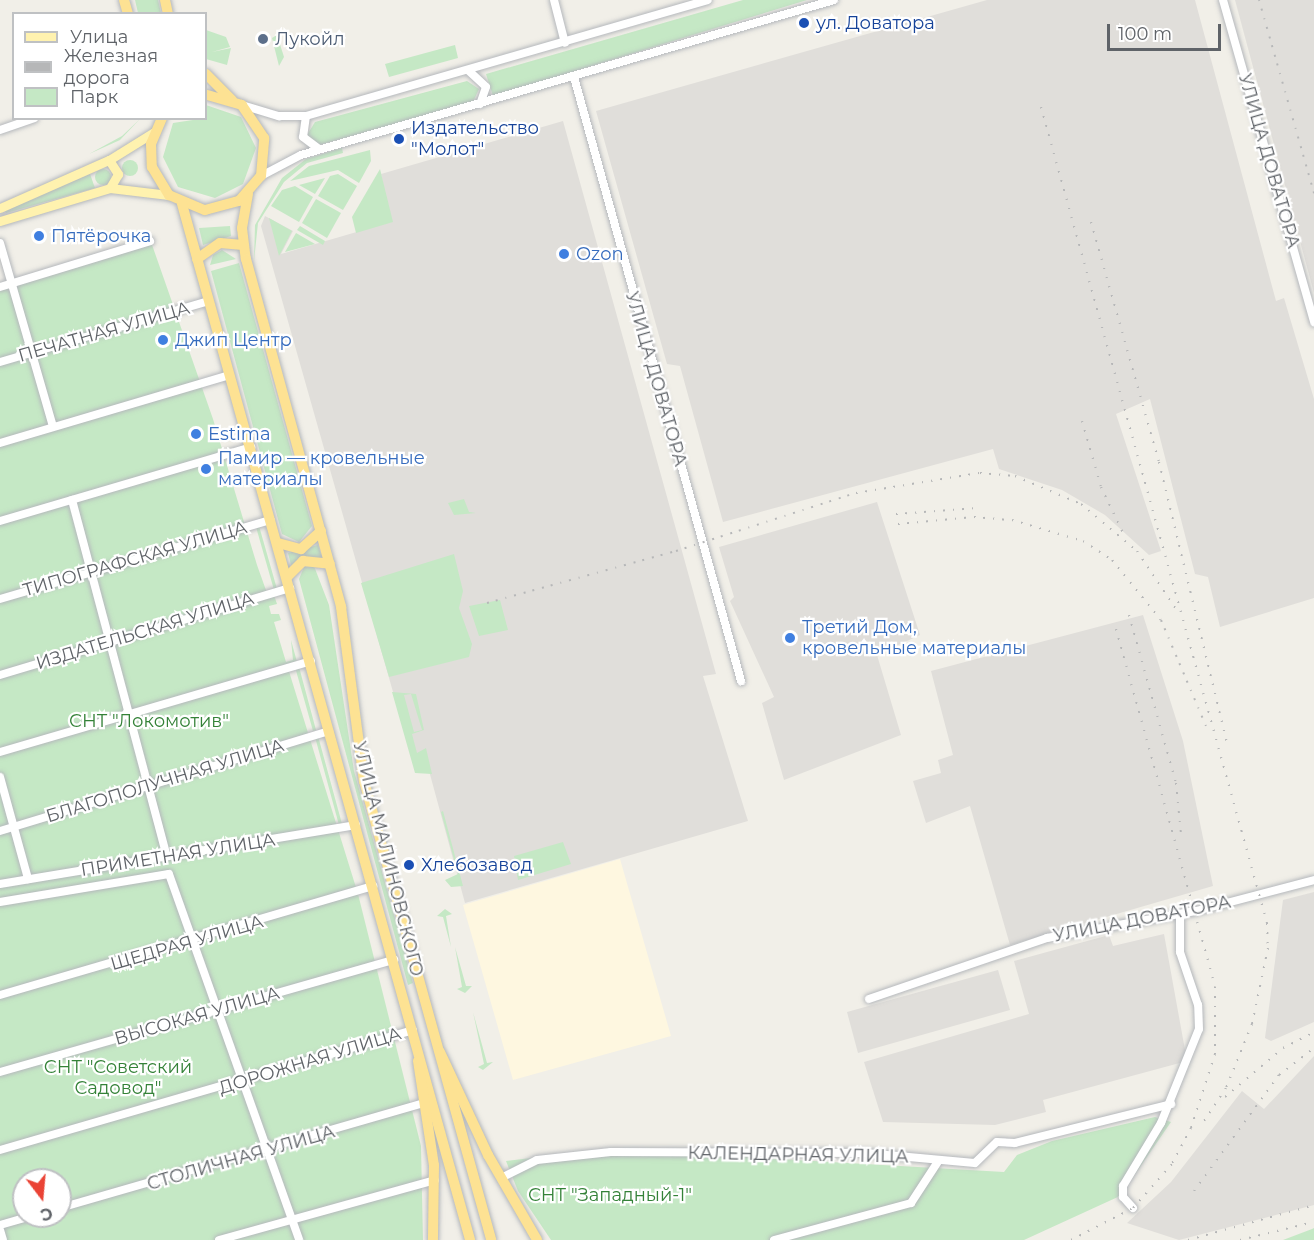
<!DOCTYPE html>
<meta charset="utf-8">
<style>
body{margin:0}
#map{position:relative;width:1314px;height:1240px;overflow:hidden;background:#f1efe8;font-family:Montserrat,sans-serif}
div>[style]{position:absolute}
.commercial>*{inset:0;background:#fef7e0}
.industrial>*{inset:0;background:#e0deda}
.green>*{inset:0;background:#c5e8c5}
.round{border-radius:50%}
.roads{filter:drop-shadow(0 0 2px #b5b8bc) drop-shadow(0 0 2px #b5b8bc)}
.minor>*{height:8px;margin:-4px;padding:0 4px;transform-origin:4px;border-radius:4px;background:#fff}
.major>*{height:9px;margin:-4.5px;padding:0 4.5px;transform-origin:4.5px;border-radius:4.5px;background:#fff2af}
.highway>*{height:10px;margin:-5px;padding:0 5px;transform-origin:5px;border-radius:5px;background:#fde293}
.rail>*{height:2px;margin-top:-1px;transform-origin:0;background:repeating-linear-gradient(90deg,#b6b7b8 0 1.5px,transparent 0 9.5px)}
.dots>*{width:16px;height:16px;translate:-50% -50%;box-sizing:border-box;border:3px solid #fff;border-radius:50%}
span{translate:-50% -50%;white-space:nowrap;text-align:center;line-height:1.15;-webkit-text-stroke:4.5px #fff;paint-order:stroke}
.transit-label{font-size:18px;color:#164399}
.left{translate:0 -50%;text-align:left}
.service-label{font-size:18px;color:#4e5e75}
.street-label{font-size:18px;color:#5f6368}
.shop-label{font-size:18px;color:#366cbe}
.park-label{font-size:18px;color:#348238}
.legend{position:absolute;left:12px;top:12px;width:195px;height:108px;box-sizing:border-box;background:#fff;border:2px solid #bfc1c3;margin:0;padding:8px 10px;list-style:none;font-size:18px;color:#5f6368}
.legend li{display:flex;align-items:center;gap:12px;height:30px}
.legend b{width:30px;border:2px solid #bfc1c3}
.north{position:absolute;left:12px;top:1168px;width:60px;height:60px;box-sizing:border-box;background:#fff;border:2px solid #bfc1c3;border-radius:50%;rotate:164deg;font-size:16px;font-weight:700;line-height:24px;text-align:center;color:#5f6368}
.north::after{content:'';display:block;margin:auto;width:21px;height:27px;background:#ea4335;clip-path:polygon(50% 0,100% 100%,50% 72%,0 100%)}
.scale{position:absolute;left:1107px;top:24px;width:114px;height:27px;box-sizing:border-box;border:3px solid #5f6368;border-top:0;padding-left:8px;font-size:18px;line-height:21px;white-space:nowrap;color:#5f6368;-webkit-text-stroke:4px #fff;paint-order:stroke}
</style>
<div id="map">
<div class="commercial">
<i style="clip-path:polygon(620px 859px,671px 1036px,513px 1080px,463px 905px)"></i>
</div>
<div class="industrial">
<i style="clip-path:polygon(987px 0,1195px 0,1276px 301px,1284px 298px,1314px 399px,1314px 598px,1220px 627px,1208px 577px,1195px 574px,1150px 399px,1116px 414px,1161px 551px,1149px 555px,1105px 515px,1062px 490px,999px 469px,993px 449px,723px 522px,680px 366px,667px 364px,596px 111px)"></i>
<i style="clip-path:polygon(1235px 0,1314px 0,1314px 293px)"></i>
<i style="clip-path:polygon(563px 121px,716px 674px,703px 676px,748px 821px,465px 903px,425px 756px,412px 759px,261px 226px,265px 216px,293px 231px,281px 254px,391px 222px,381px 174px)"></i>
<i style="clip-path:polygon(877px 502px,920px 635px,877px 655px,901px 735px,784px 780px,762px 703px,774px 697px,730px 601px,734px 597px,719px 547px)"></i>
<i style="clip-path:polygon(1143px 615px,1183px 741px,1213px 886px,1010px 945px,970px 806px,926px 823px,913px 781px,941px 773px,938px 760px,953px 755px,931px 671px)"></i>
<i style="clip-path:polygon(1314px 892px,1314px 1022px,1271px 1041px,1265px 1038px,1283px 900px)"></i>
<i style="clip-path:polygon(1164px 934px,1187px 1061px,1043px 1100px,1046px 1112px,995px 1125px,883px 1122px,864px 1062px,1029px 1014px,1014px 961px,1109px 935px,1113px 946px)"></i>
<i style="clip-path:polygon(998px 970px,1010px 1010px,858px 1053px,847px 1012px)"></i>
<i style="clip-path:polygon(1314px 1056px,1314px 1205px,1179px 1240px,1127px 1223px,1171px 1182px,1242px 1091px,1264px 1109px)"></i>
</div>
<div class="green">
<i style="clip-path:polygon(135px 0,158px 0,161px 13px,138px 13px)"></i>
<i style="clip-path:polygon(743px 0,807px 0,493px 96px,486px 74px)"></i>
<i style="clip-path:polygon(206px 30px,226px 37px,230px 47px,212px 52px,231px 48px,227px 65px,206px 59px)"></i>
<i style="clip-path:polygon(277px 35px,284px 57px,279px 66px,272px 38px)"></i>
<i style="clip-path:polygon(455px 45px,458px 58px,389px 77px,385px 64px)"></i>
<i style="clip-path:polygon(467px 81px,479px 89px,473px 102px,319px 145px,307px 135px,315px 122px)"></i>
<i style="clip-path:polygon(206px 105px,241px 117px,256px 148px,243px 184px,215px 198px,178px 187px,163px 157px,173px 123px,206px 118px)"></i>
<i style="clip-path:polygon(140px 119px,120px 140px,89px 154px,122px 136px)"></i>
<i style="clip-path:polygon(342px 148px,343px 153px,307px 163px,284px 182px,258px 223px,254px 261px,255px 225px,282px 178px,306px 159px)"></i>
<i style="clip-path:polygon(370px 150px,371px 161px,359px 183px,338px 170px,290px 181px,309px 166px)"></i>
<i class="round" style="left:122px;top:160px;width:16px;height:16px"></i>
<i class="round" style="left:95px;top:169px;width:16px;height:16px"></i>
<i style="clip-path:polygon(380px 169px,393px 222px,356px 233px,352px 217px)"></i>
<i style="clip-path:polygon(90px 174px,95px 188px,6px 213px,5px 210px)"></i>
<i style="clip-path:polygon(338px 174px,357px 186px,343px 210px,318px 196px,330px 176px)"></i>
<i style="clip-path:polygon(325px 178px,315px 194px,299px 185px)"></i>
<i style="clip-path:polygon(295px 186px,313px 197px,299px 222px,271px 206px,282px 190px)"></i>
<i style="clip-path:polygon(316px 199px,341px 213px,327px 238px,302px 223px)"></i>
<i style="clip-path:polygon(269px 218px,292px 231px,279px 256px)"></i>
<i style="clip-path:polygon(230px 226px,231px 236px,203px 245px,199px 228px)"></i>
<i style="clip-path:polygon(300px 226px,325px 241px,323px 245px,297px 230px)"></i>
<i style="clip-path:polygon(296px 233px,315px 244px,285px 252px)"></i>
<i style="clip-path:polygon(evenodd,150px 239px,213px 419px,257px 565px,267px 593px,274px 595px,277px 604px,269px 606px,271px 614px,279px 614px,281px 620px,274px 622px,286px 662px,293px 660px,291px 640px,297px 662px,287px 665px,358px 894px,421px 1146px,423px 1240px,0 1240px,0 285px,150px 239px,24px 1180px,60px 1180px,60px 1216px,24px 1216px,24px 1180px)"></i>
<i style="clip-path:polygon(222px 250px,236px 259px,210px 265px,213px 255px)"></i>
<i style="clip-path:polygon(239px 263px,312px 526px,299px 542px,282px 534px,211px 271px)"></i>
<i style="clip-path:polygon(464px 499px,469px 512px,476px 513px,454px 515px,448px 503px)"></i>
<i style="clip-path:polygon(259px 526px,277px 589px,274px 590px,256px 527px)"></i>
<i style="clip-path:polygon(318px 545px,322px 558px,307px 557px,291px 565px,288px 553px)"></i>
<i style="clip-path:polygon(454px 554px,463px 591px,459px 608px,472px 644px,469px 657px,389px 677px,361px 583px)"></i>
<i style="clip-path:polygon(314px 566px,329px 605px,354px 771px,413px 983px,408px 985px,299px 579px,304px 567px)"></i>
<i style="clip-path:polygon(500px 600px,508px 630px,479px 636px,469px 606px)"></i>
<i style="clip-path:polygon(295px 667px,299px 667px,316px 730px,313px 731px)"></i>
<i style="clip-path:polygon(evenodd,392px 692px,416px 694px,424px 730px,412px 734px,417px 753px,426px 748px,432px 774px,415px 773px,392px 692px,411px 694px,422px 730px,414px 732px,404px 695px,411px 694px)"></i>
<i style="clip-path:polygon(318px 736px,342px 824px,339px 825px,315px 737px)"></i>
<i style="clip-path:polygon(441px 812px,443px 811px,463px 886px,451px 887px,445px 880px,458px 874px)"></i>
<i style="clip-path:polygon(563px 842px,571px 864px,518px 880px,514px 856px)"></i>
<i style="clip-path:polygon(445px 909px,452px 914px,446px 916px,451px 947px,443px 917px,437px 916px)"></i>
<i style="clip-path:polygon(455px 947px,466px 986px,472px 986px,465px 993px,457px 989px,462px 987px)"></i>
<i style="clip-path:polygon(473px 1012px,487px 1063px,493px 1062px,483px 1070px,478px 1067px,484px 1064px)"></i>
<i style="clip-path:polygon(1155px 1117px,1171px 1122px,1120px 1196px,1024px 1240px,551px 1240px,518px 1191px,506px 1161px,607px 1149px,1004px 1172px,1017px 1155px,1052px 1141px)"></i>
<i style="clip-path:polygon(1314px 1228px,1314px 1240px,1283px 1240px,1312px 1229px)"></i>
</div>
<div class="roads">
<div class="minor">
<i style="left:554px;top:0;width:44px;rotate:75.7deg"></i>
<i style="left:1223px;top:0;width:335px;rotate:74.2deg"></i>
<i style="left:469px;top:71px;width:23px;rotate:43deg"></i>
<i style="left:486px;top:87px;width:18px;rotate:109deg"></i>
<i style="left:574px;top:77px;width:627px;rotate:74.54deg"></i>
<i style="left:242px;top:105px;width:39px;rotate:17deg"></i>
<i style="left:279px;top:116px;width:27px"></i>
<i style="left:306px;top:116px;width:418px;rotate:-16.1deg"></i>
<i style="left:306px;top:116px;width:21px;rotate:98deg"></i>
<i style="left:303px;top:137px;width:20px;rotate:37deg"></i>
<i style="left:0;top:130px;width:36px;rotate:-19deg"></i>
<i style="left:261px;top:176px;width:45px;rotate:-27.7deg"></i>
<i style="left:301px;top:155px;width:555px;rotate:-16.21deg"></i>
<i style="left:0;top:243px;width:191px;rotate:73.9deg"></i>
<i style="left:0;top:287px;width:157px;rotate:-17deg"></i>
<i style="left:0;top:362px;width:218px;rotate:-16.3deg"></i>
<i style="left:0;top:443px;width:240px;rotate:-16.5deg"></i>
<i style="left:72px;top:500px;width:368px;rotate:75.1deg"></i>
<i style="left:0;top:521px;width:262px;rotate:-16.4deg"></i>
<i style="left:0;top:599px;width:282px;rotate:-16.3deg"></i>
<i style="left:0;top:675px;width:303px;rotate:-16.7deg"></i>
<i style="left:0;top:752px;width:324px;rotate:-16.3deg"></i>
<i style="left:0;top:777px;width:106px;rotate:74.6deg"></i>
<i style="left:0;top:831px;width:344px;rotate:-16.9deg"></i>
<i style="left:0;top:884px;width:361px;rotate:-9.4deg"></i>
<i style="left:0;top:902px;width:171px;rotate:-9.4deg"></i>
<i style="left:169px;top:874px;width:388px;rotate:70.4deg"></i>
<i style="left:0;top:995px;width:389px;rotate:-16.3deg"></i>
<i style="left:869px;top:999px;width:188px;rotate:-18.9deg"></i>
<i style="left:1047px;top:938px;width:151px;rotate:-10.3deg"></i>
<i style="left:1196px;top:911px;width:122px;rotate:-14.7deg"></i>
<i style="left:0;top:1072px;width:410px;rotate:-15.9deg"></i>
<i style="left:0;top:1150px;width:430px;rotate:-16.2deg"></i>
<i style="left:501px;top:1178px;width:40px;rotate:-26.6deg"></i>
<i style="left:537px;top:1160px;width:74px;rotate:-6.2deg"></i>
<i style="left:611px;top:1152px;width:254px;rotate:0.2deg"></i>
<i style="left:865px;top:1153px;width:110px;rotate:5.2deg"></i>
<i style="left:975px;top:1163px;width:30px;rotate:-44deg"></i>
<i style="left:997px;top:1142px;width:18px;rotate:3deg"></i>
<i style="left:1015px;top:1143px;width:161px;rotate:-14deg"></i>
<i style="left:60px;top:1208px;width:376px;rotate:-16.1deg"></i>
<i style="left:1133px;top:1208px;width:15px;rotate:-132deg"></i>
<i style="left:1123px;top:1197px;width:11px;rotate:-90deg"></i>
<i style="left:1123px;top:1186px;width:74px;rotate:-58.9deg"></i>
<i style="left:1161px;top:1123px;width:101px;rotate:-68deg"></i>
<i style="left:1199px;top:1029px;width:24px;rotate:-92deg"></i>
<i style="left:1198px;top:1005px;width:56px;rotate:-108.8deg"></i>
<i style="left:1180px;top:952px;width:38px;rotate:-90deg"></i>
<i style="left:0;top:1225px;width:33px;rotate:-16deg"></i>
<i style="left:0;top:1230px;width:10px;rotate:73deg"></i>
<i style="left:219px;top:1240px;width:224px;rotate:-15.5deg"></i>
<i style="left:774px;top:1240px;width:142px;rotate:-15.1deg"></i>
<i style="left:911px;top:1203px;width:51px;rotate:-56.9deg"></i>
</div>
<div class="major">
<i style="left:109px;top:160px;width:17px;rotate:57deg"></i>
<i style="left:118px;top:174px;width:16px;rotate:120deg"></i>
<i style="left:0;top:208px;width:119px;rotate:-23.8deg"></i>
<i style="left:109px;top:160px;width:53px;rotate:-31.9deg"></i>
<i style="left:0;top:221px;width:115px;rotate:-16.7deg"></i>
<i style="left:110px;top:188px;width:59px;rotate:6.8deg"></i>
</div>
<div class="highway">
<i style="left:124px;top:0;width:15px;rotate:74deg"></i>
<i style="left:165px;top:0;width:14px;rotate:78deg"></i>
<i style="left:206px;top:74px;width:37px;rotate:45deg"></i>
<i style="left:162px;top:118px;width:28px;rotate:113deg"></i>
<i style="left:151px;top:144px;width:23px;rotate:88deg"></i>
<i style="left:152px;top:167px;width:33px;rotate:59deg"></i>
<i style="left:169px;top:195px;width:39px;rotate:23deg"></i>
<i style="left:205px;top:210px;width:35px;rotate:-15deg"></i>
<i style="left:239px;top:201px;width:33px;rotate:-49deg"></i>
<i style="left:261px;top:176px;width:38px;rotate:-85deg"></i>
<i style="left:264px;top:138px;width:40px;rotate:-124deg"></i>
<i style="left:242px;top:105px;width:37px;rotate:-164deg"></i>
<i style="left:248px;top:194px;width:35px;rotate:100deg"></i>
<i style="left:242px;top:228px;width:31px;rotate:83deg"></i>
<i style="left:246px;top:259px;width:361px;rotate:74.7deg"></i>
<i style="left:341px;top:607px;width:176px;rotate:82.5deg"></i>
<i style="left:364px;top:781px;width:476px;rotate:74.5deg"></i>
<i style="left:182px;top:204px;width:1075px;rotate:74.46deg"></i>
<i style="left:197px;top:259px;width:28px;rotate:-35deg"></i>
<i style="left:220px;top:243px;width:23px;rotate:5deg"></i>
<i style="left:278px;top:543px;width:24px;rotate:15deg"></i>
<i style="left:301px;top:549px;width:27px;rotate:-42deg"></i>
<i style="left:287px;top:577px;width:23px;rotate:-45deg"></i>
<i style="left:303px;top:561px;width:27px;rotate:6deg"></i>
<i style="left:440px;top:1052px;width:114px;rotate:65deg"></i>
<i style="left:488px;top:1155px;width:98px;rotate:60deg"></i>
<i style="left:418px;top:1061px;width:105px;rotate:81.3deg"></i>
<i style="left:434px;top:1165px;width:75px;rotate:90.8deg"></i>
</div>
</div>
<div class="rail">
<i style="left:1259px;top:0;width:201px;rotate:74.1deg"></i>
<i style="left:1041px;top:107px;width:847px;rotate:74.52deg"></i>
<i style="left:1267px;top:923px;width:25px;rotate:88deg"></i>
<i style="left:1268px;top:948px;width:78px;rotate:101.9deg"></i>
<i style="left:1252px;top:1024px;width:69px;rotate:112.1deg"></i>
<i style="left:1226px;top:1088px;width:47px;rotate:123.7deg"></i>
<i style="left:1091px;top:222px;width:249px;rotate:74.2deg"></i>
<i style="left:1159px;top:462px;width:293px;rotate:76.4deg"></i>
<i style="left:1082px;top:421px;width:69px;rotate:73.9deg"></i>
<i style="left:1101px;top:487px;width:51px;rotate:64.4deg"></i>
<i style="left:896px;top:514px;width:81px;rotate:-4.2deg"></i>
<i style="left:898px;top:524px;width:76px;rotate:-5.3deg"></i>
<i style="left:974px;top:517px;width:38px;rotate:5deg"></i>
<i style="left:1012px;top:520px;width:74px;rotate:16.5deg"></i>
<i style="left:1083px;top:541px;width:35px;rotate:33deg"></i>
<i style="left:1112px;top:560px;width:77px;rotate:50.8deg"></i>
<i style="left:1161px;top:620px;width:115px;rotate:67deg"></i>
<i style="left:487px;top:603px;width:196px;rotate:-15.4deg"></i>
<i style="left:676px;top:551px;width:189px;rotate:-17.9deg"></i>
<i style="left:856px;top:493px;width:126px;rotate:-9.2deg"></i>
<i style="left:980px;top:473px;width:35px;rotate:5deg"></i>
<i style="left:1015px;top:476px;width:72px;rotate:23deg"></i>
<i style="left:1081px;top:504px;width:73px;rotate:40deg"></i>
<i style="left:1137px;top:551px;width:70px;rotate:56.1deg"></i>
<i style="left:1129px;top:615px;width:174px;rotate:74.4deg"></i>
<i style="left:1176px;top:783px;width:51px;rotate:84.4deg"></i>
<i style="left:1116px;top:629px;width:371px;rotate:74.5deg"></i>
<i style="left:1215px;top:987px;width:67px;rotate:90deg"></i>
<i style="left:1215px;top:1054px;width:78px;rotate:108deg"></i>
<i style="left:1191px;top:1128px;width:47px;rotate:118.2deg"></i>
<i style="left:1225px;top:1097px;width:76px;rotate:-40.2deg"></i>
<i style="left:1283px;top:1048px;width:35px;rotate:-27deg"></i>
<i style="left:1194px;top:1191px;width:144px;rotate:-53.8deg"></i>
<i style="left:1279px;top:1075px;width:44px;rotate:-37.6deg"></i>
<i style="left:1071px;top:1240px;width:70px;rotate:-27.3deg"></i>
<i style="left:1133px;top:1208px;width:60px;rotate:-48.4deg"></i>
<i style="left:1188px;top:1240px;width:131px;rotate:-15.5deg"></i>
<i style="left:1240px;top:1240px;width:76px;rotate:-13.7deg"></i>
</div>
<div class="dots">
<i style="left:804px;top:23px;background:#1a4fb4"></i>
<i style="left:263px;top:39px;background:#5c6f8a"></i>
<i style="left:399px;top:139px;background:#1a4fb4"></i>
<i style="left:39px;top:236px;background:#3f7fe0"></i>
<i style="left:564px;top:254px;background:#3f7fe0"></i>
<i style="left:163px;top:340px;background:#3f7fe0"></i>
<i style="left:196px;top:434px;background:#3f7fe0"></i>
<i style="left:206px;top:469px;background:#3f7fe0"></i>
<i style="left:790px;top:638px;background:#3f7fe0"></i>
<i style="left:409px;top:865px;background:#1a4fb4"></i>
</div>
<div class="transit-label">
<span class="left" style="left:816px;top:23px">ул. Доватора</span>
<span class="left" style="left:411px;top:139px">Издательство<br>"Молот"</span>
<span class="left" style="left:421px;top:865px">Хлебозавод</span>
</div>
<div class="service-label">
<span class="left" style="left:275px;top:39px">Лукойл</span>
</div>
<div class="street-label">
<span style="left:1269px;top:161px;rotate:74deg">УЛИЦА ДОВАТОРА</span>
<span style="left:104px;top:332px;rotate:-16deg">ПЕЧАТНАЯ УЛИЦА</span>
<span style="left:656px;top:379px;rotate:74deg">УЛИЦА ДОВАТОРА</span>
<span style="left:135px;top:559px;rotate:-16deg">ТИПОГРАФСКАЯ УЛИЦА</span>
<span style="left:145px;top:631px;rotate:-17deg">ИЗДАТЕЛЬСКАЯ УЛИЦА</span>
<span style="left:165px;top:781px;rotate:-17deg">БЛАГОПОЛУЧНАЯ УЛИЦА</span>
<span style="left:178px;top:855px;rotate:-9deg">ПРИМЕТНАЯ УЛИЦА</span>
<span style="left:388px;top:859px;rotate:76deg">УЛИЦА МАЛИНОВСКОГО</span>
<span style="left:1142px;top:919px;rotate:-11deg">УЛИЦА ДОВАТОРА</span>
<span style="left:187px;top:943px;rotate:-16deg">ЩЕДРАЯ УЛИЦА</span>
<span style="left:197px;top:1016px;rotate:-16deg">ВЫСОКАЯ УЛИЦА</span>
<span style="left:310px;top:1061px;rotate:-17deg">ДОРОЖНАЯ УЛИЦА</span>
<span style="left:798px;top:1155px;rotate:1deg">КАЛЕНДАРНАЯ УЛИЦА</span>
<span style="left:241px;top:1158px;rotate:-16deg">СТОЛИЧНАЯ УЛИЦА</span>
</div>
<div class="shop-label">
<span class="left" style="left:51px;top:236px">Пятёрочка</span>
<span class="left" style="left:576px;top:254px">Ozon</span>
<span class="left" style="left:175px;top:340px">Джип Центр</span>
<span class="left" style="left:208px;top:434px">Estima</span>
<span class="left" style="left:218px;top:469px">Памир — кровельные<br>материалы</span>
<span class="left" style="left:802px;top:638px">Третий Дом,<br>кровельные материалы</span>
</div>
<div class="park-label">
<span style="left:149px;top:721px">СНТ "Локомотив"</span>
<span style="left:118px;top:1078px">СНТ "Советский<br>Садовод"</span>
<span style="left:610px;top:1195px">СНТ "Западный-1"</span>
</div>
<ul class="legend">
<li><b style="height:8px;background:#fff2af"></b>Улица</li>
<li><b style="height:8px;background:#b6b7b8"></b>Железная дорога</li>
<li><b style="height:16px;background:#c5e8c5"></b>Парк</li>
</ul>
<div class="north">С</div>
<div class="scale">100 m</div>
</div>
